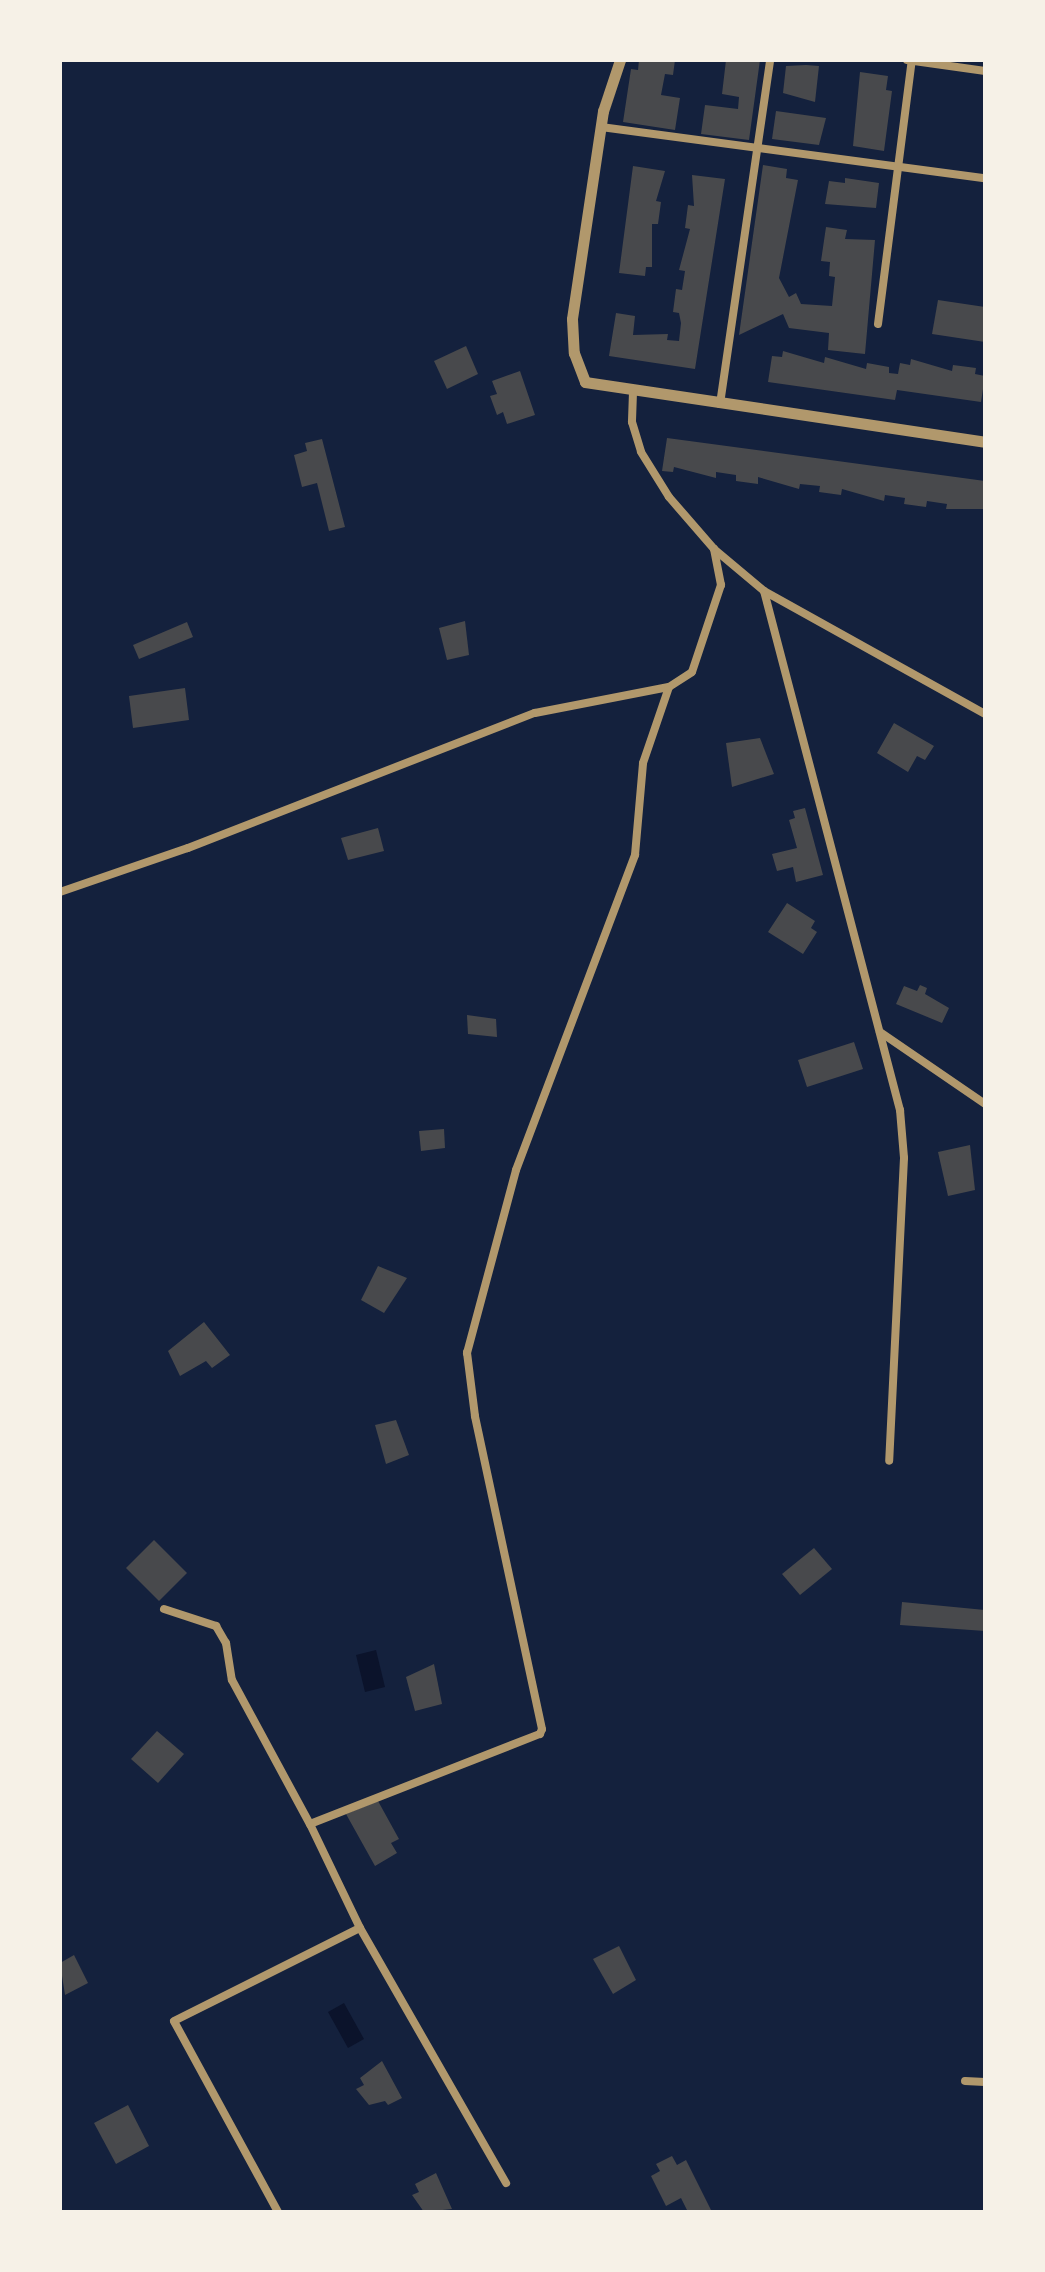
<!DOCTYPE html>
<style>
body{margin:0}
#map{position:relative;width:1045px;height:2272px;overflow:hidden;background:#14213d;font-family:Bitter,serif}
div>[style]{position:absolute}
.water>*{inset:0;background:#0b132b}
.building>*{inset:0;background:#48494c}
.minor>*{height:8px;margin:-4px;padding:0 4px;transform-origin:4px;border-radius:4px;background:#b1986c}
.tertiary>*{height:11px;margin:-5.5px;padding:0 5.5px;transform-origin:5.5px;border-radius:5.5px;background:#b1986c}
span{translate:-50% -50%;white-space:nowrap;text-align:center;line-height:1.15;-webkit-text-stroke:6px #f6f1e7;paint-order:stroke}
.frame{position:absolute;inset:0;border:62px solid #f6f1e7;pointer-events:none}
</style>
<div id="map">
<div class="water">
<i style="clip-path:polygon(376px 1650px,385px 1687px,365px 1692px,356px 1655px)"></i>
<i style="clip-path:polygon(344px 2003px,364px 2039px,348px 2048px,328px 2012px)"></i>
</div>
<div class="building">
<i style="clip-path:polygon(639px 60px,675px 60px,673px 75px,665px 74px,661px 95px,680px 98px,675px 130px,623px 122px,631px 69px,638px 70px)"></i>
<i style="clip-path:polygon(726px 60px,760px 60px,749px 140px,701px 134px,705px 105px,738px 109px,739px 97px,722px 94px)"></i>
<i style="clip-path:polygon(806px 65px,819px 66px,815px 102px,783px 93px,786px 66px)"></i>
<i style="clip-path:polygon(860px 72px,888px 76px,886px 90px,892px 91px,884px 151px,853px 146px)"></i>
<i style="clip-path:polygon(776px 111px,826px 118px,819px 145px,772px 139px)"></i>
<i style="clip-path:polygon(763px 165px,787px 169px,786px 178px,798px 180px,779px 278px,789px 297px,796px 293px,801px 304px,832px 306px,835px 277px,829px 276px,830px 262px,821px 261px,826px 227px,847px 230px,845px 239px,875px 240px,865px 354px,828px 350px,829px 333px,789px 328px,783px 314px,739px 335px)"></i>
<i style="clip-path:polygon(633px 166px,665px 171px,656px 201px,661px 202px,658px 224px,652px 224px,652px 267px,646px 267px,645px 276px,619px 273px)"></i>
<i style="clip-path:polygon(692px 175px,725px 179px,695px 369px,609px 356px,616px 313px,635px 316px,633px 335px,668px 334px,667px 340px,679px 341px,681px 323px,679px 313px,673px 312px,676px 289px,682px 290px,685px 271px,679px 270px,690px 229px,685px 228px,688px 205px,694px 206px)"></i>
<i style="clip-path:polygon(845px 178px,879px 183px,876px 208px,825px 204px,829px 181px,845px 183px)"></i>
<i style="clip-path:polygon(938px 300px,985px 307px,985px 342px,932px 334px)"></i>
<i style="clip-path:polygon(466px 346px,478px 374px,447px 389px,434px 361px)"></i>
<i style="clip-path:polygon(783px 351px,824px 363px,825px 357px,866px 369px,867px 363px,889px 367px,889px 373px,898px 374px,900px 363px,910px 365px,911px 359px,952px 371px,953px 365px,976px 368px,975px 374px,985px 376px,981px 402px,897px 390px,895px 400px,768px 382px,772px 356px,782px 357px)"></i>
<i style="clip-path:polygon(520px 371px,535px 415px,507px 424px,503px 412px,497px 415px,490px 396px,497px 394px,492px 381px)"></i>
<i style="clip-path:polygon(667px 438px,985px 481px,985px 509px,946px 509px,947px 504px,927px 501px,926px 507px,904px 504px,905px 498px,885px 495px,884px 501px,842px 489px,841px 495px,819px 492px,820px 486px,800px 484px,799px 489px,758px 477px,758px 484px,736px 481px,736px 475px,716px 472px,716px 478px,674px 467px,673px 472px,662px 471px)"></i>
<i style="clip-path:polygon(322px 439px,345px 527px,329px 531px,317px 483px,302px 487px,294px 455px,307px 451px,305px 443px)"></i>
<i style="clip-path:polygon(465px 621px,469px 655px,447px 660px,439px 628px)"></i>
<i style="clip-path:polygon(187px 622px,193px 637px,139px 659px,133px 645px)"></i>
<i style="clip-path:polygon(185px 688px,189px 720px,133px 728px,129px 696px)"></i>
<i style="clip-path:polygon(894px 723px,934px 746px,925px 760px,917px 756px,908px 772px,877px 753px)"></i>
<i style="clip-path:polygon(760px 738px,774px 774px,732px 787px,726px 743px)"></i>
<i style="clip-path:polygon(805px 808px,823px 875px,796px 882px,793px 867px,777px 871px,772px 854px,797px 848px,789px 820px,795px 818px,793px 811px)"></i>
<i style="clip-path:polygon(378px 828px,384px 851px,348px 860px,341px 838px)"></i>
<i style="clip-path:polygon(787px 903px,815px 921px,811px 928px,817px 932px,803px 954px,768px 932px)"></i>
<i style="clip-path:polygon(920px 985px,927px 988px,925px 994px,949px 1008px,942px 1023px,896px 1004px,904px 986px,917px 991px)"></i>
<i style="clip-path:polygon(467px 1015px,496px 1019px,497px 1037px,468px 1034px)"></i>
<i style="clip-path:polygon(854px 1042px,863px 1069px,807px 1087px,798px 1060px)"></i>
<i style="clip-path:polygon(444px 1129px,445px 1148px,421px 1151px,419px 1131px)"></i>
<i style="clip-path:polygon(970px 1145px,975px 1190px,948px 1196px,938px 1152px)"></i>
<i style="clip-path:polygon(378px 1266px,407px 1278px,384px 1313px,361px 1300px)"></i>
<i style="clip-path:polygon(204px 1322px,230px 1355px,212px 1368px,206px 1361px,180px 1376px,168px 1351px)"></i>
<i style="clip-path:polygon(396px 1420px,409px 1455px,386px 1464px,375px 1425px)"></i>
<i style="clip-path:polygon(154px 1540px,187px 1573px,159px 1601px,126px 1568px)"></i>
<i style="clip-path:polygon(814px 1548px,832px 1569px,800px 1595px,782px 1574px)"></i>
<i style="clip-path:polygon(902px 1602px,985px 1610px,985px 1631px,900px 1625px)"></i>
<i style="clip-path:polygon(434px 1664px,442px 1704px,415px 1711px,406px 1677px)"></i>
<i style="clip-path:polygon(157px 1731px,184px 1754px,158px 1783px,131px 1759px)"></i>
<i style="clip-path:polygon(378px 1801px,399px 1839px,391px 1843px,397px 1853px,375px 1866px,346px 1814px)"></i>
<i style="clip-path:polygon(619px 1946px,636px 1980px,613px 1994px,593px 1959px)"></i>
<i style="clip-path:polygon(74px 1955px,88px 1983px,65px 1995px,60px 1963px)"></i>
<i style="clip-path:polygon(382px 2061px,402px 2098px,388px 2105px,385px 2101px,369px 2105px,356px 2089px,364px 2085px,360px 2078px)"></i>
<i style="clip-path:polygon(128px 2105px,149px 2146px,116px 2164px,94px 2123px)"></i>
<i style="clip-path:polygon(672px 2156px,677px 2165px,686px 2160px,712px 2212px,688px 2212px,681px 2198px,666px 2206px,651px 2176px,660px 2171px,656px 2164px)"></i>
<i style="clip-path:polygon(436px 2173px,452px 2209px,424px 2212px,412px 2195px,419px 2192px,415px 2184px)"></i>
</div>
<div class="minor">
<i style="left:907px;top:60px;width:79px;rotate:8deg"></i>
<i style="left:601px;top:127px;width:387px;rotate:7.6deg"></i>
<i style="left:878px;top:324px;width:266px;rotate:-82.7deg"></i>
<i style="left:633px;top:392px;width:30px;rotate:92deg"></i>
<i style="left:632px;top:422px;width:31px;rotate:73deg"></i>
<i style="left:641px;top:452px;width:53px;rotate:58.1deg"></i>
<i style="left:669px;top:497px;width:69px;rotate:49.1deg"></i>
<i style="left:714px;top:549px;width:65px;rotate:40deg"></i>
<i style="left:764px;top:591px;width:253px;rotate:29.1deg"></i>
<i style="left:720px;top:404px;width:348px;rotate:-81.7deg"></i>
<i style="left:764px;top:591px;width:537px;rotate:75.32deg"></i>
<i style="left:900px;top:1110px;width:48px;rotate:85.2deg"></i>
<i style="left:904px;top:1158px;width:303px;rotate:92.8deg"></i>
<i style="left:60px;top:892px;width:135px;rotate:-19deg"></i>
<i style="left:188px;top:848px;width:372px;rotate:-21.3deg"></i>
<i style="left:535px;top:713px;width:136px;rotate:-11deg"></i>
<i style="left:669px;top:687px;width:27px;rotate:-33deg"></i>
<i style="left:692px;top:672px;width:92px;rotate:-71.6deg"></i>
<i style="left:721px;top:585px;width:37px;rotate:-101deg"></i>
<i style="left:880px;top:1032px;width:127px;rotate:34.4deg"></i>
<i style="left:164px;top:1609px;width:55px;rotate:18.1deg"></i>
<i style="left:216px;top:1626px;width:20px;rotate:60deg"></i>
<i style="left:226px;top:1643px;width:37px;rotate:81deg"></i>
<i style="left:232px;top:1680px;width:164px;rotate:61.6deg"></i>
<i style="left:360px;top:1928px;width:294px;rotate:60.2deg"></i>
<i style="left:965px;top:2081px;width:20px;rotate:3deg"></i>
<i style="left:278px;top:2212px;width:217px;rotate:-118.6deg"></i>
<i style="left:174px;top:2021px;width:208px;rotate:-26.6deg"></i>
<i style="left:360px;top:1928px;width:115px;rotate:-115.7deg"></i>
<i style="left:310px;top:1824px;width:247px;rotate:-21.4deg"></i>
<i style="left:540px;top:1734px;width:5px;rotate:-68deg"></i>
<i style="left:542px;top:1729px;width:320px;rotate:-102.1deg"></i>
<i style="left:475px;top:1416px;width:64px;rotate:-97.2deg"></i>
<i style="left:467px;top:1353px;width:189px;rotate:-75deg"></i>
<i style="left:516px;top:1170px;width:337px;rotate:-69.3deg"></i>
<i style="left:635px;top:855px;width:92px;rotate:-85deg"></i>
<i style="left:643px;top:763px;width:80px;rotate:-71.1deg"></i>
</div>
<div class="tertiary">
<i style="left:620px;top:60px;width:54px;rotate:108.4deg"></i>
<i style="left:603px;top:111px;width:210px;rotate:98.5deg"></i>
<i style="left:572px;top:319px;width:34px;rotate:87deg"></i>
<i style="left:574px;top:353px;width:31px;rotate:69deg"></i>
<i style="left:585px;top:382px;width:404px;rotate:8.5deg"></i>
</div>
<div class="frame"></div>
</div>
